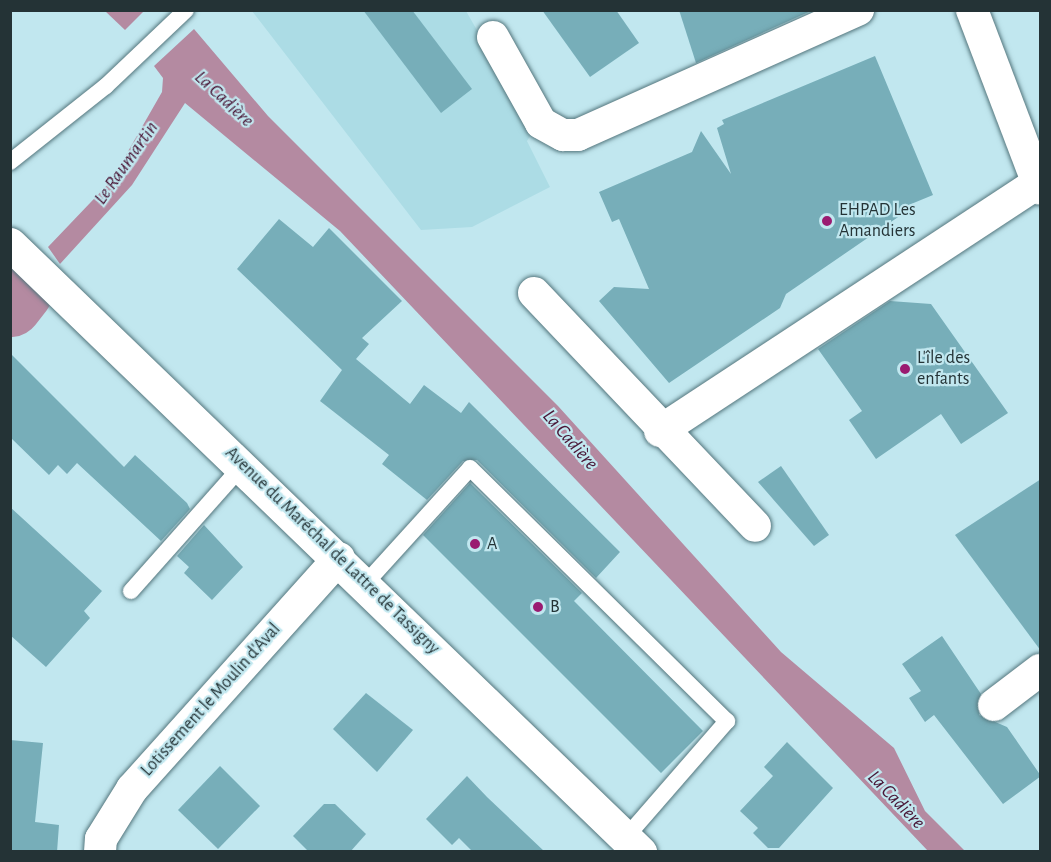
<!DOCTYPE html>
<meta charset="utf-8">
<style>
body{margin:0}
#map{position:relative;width:1051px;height:862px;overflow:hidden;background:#c1e7ef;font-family:"Alegreya Sans",sans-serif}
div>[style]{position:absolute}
.built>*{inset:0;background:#acdce5}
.water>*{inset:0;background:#b48aa1}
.river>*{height:63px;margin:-31.5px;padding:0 31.5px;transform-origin:31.5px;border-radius:31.5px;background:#b48aa1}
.building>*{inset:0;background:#77aeb9}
.roads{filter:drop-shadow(0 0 2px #54767d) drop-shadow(0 0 2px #54767d)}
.lane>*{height:16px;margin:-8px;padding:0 8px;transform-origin:8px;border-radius:8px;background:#fff}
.street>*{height:32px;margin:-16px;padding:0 16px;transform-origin:16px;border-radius:16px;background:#fff}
.secondary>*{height:33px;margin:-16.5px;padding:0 16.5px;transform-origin:16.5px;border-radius:16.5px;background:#fff}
.dots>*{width:16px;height:16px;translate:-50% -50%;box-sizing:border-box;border:3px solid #c1e7ef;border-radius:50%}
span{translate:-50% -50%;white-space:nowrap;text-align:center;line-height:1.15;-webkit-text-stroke:4.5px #c1e7ef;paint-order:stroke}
.poi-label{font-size:18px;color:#243336}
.left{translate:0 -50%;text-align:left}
.street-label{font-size:18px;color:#243336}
.water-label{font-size:20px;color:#491636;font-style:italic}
.frame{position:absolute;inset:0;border:12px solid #243336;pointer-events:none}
</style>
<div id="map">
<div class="built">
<i style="clip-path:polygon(252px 11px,466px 11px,534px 130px,527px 141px,550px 187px,472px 227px,421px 230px)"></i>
</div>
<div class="water">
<i style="clip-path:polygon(105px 11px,144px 11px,125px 30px)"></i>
<i style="clip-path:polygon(194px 29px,268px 116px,558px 406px,781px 652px,894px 748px,925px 811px,965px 851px,928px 851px,340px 231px,185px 103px,132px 185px,60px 264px,48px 247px,111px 181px,162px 92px,163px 78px,154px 66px)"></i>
</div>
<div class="river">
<i style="left:10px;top:305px;width:18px;rotate:-52deg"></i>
</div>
<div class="building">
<i style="clip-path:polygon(363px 10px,412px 10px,472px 89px,441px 113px)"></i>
<i style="clip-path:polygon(542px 10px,616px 10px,639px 43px,590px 77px)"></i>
<i style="clip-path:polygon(679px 10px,813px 10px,696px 63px)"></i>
<i style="clip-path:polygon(875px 56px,933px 195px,899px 209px,904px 213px,786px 294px,780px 308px,669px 383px,599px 301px,614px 287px,649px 289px,619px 219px,612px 222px,599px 192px,692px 152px,701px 131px,731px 174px,717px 128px,724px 124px,722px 120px)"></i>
<i style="clip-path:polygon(279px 219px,313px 247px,329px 228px,402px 301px,362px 338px,369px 344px,356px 359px,410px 404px,424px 385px,461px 413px,469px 402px,620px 552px,596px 578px,477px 460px,463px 461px,427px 500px,382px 464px,389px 455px,320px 401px,342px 370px,237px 269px)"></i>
<i style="clip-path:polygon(890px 301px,931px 304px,1008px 413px,961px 444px,941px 414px,876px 459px,849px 420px,862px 411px,818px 349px)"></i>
<i style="clip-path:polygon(10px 353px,124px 467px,135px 455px,187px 503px,190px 509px,161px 541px,77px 463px,67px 474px,58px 465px,49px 475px,10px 437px)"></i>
<i style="clip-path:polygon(781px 466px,829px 535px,814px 546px,758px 482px)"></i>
<i style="clip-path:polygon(1041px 479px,1041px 651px,955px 535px)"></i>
<i style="clip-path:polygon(470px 483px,582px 593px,574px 601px,703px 731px,661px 773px,423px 535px)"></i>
<i style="clip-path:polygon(10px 507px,102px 591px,84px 611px,90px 618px,46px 667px,10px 635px)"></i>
<i style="clip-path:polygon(204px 525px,243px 567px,212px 600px,184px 573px,189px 567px,177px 556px)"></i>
<i style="clip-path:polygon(942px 636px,981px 694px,979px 715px,1007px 727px,1041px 776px,1003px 804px,934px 715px,925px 722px,909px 698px,921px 691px,902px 664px)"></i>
<i style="clip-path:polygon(366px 693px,413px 730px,377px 772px,333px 729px)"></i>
<i style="clip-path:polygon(10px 740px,43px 743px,35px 822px,59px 825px,57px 852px,10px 852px)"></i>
<i style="clip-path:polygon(787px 742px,833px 788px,779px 848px,768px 848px,753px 833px,758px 828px,740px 811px,773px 776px,764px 767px)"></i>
<i style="clip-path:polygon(220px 766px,260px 806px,218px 849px,178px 810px)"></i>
<i style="clip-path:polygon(467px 776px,487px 797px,545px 852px,473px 852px,459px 838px,452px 845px,426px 819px)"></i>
<i style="clip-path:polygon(324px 804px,335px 804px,366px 834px,350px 852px,309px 852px,293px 836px)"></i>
</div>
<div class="roads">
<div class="lane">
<i style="left:10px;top:162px;width:122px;rotate:-38.4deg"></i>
<i style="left:106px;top:86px;width:110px;rotate:-43.5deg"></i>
<i style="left:365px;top:584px;width:156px;rotate:-47.8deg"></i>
<i style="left:470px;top:468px;width:361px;rotate:44.6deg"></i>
<i style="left:727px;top:721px;width:154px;rotate:131deg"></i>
<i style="left:131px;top:591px;width:169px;rotate:-48.4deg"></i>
</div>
<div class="street">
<i style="left:972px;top:10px;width:191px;rotate:69.2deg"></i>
<i style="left:493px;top:37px;width:98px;rotate:60.8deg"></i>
<i style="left:541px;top:123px;width:25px;rotate:29deg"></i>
<i style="left:563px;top:135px;width:15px"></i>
<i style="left:578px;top:135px;width:307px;rotate:-24.1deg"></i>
<i style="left:534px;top:293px;width:321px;rotate:46.5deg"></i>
<i style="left:660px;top:431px;width:451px;rotate:-33.3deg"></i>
<i style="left:994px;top:705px;width:58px;rotate:-37.3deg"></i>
<i style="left:100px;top:852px;width:13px;rotate:-86deg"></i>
<i style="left:101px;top:839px;width:59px;rotate:-58.2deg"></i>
<i style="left:132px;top:789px;width:310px;rotate:-48.1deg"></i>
</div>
<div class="secondary">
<i style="left:10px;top:244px;width:876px;rotate:43.98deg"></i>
</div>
</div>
<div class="dots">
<i style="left:827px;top:221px;background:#9a1b71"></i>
<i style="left:905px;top:369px;background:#9a1b71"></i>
<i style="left:475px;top:544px;background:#9a1b71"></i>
<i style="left:538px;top:607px;background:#9a1b71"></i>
</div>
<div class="poi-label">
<span class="left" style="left:839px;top:221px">EHPAD Les<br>Amandiers</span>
<span class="left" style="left:917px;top:369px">L'île des<br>enfants</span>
<span class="left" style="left:487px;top:544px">A</span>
<span class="left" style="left:550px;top:607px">B</span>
</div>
<div class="street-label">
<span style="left:332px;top:551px;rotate:44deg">Avenue du Maréchal de Lattre de Tassigny</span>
<span style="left:211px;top:700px;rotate:-48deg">Lotissement le Moulin d'Aval</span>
</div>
<div class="water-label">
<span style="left:224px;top:99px;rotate:43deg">La Cadière</span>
<span style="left:126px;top:163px;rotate:-55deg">Le Raumartin</span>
<span style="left:570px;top:440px;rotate:49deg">La Cadière</span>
<span style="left:896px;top:800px;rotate:46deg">La Cadière</span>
</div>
<div class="frame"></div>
</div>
